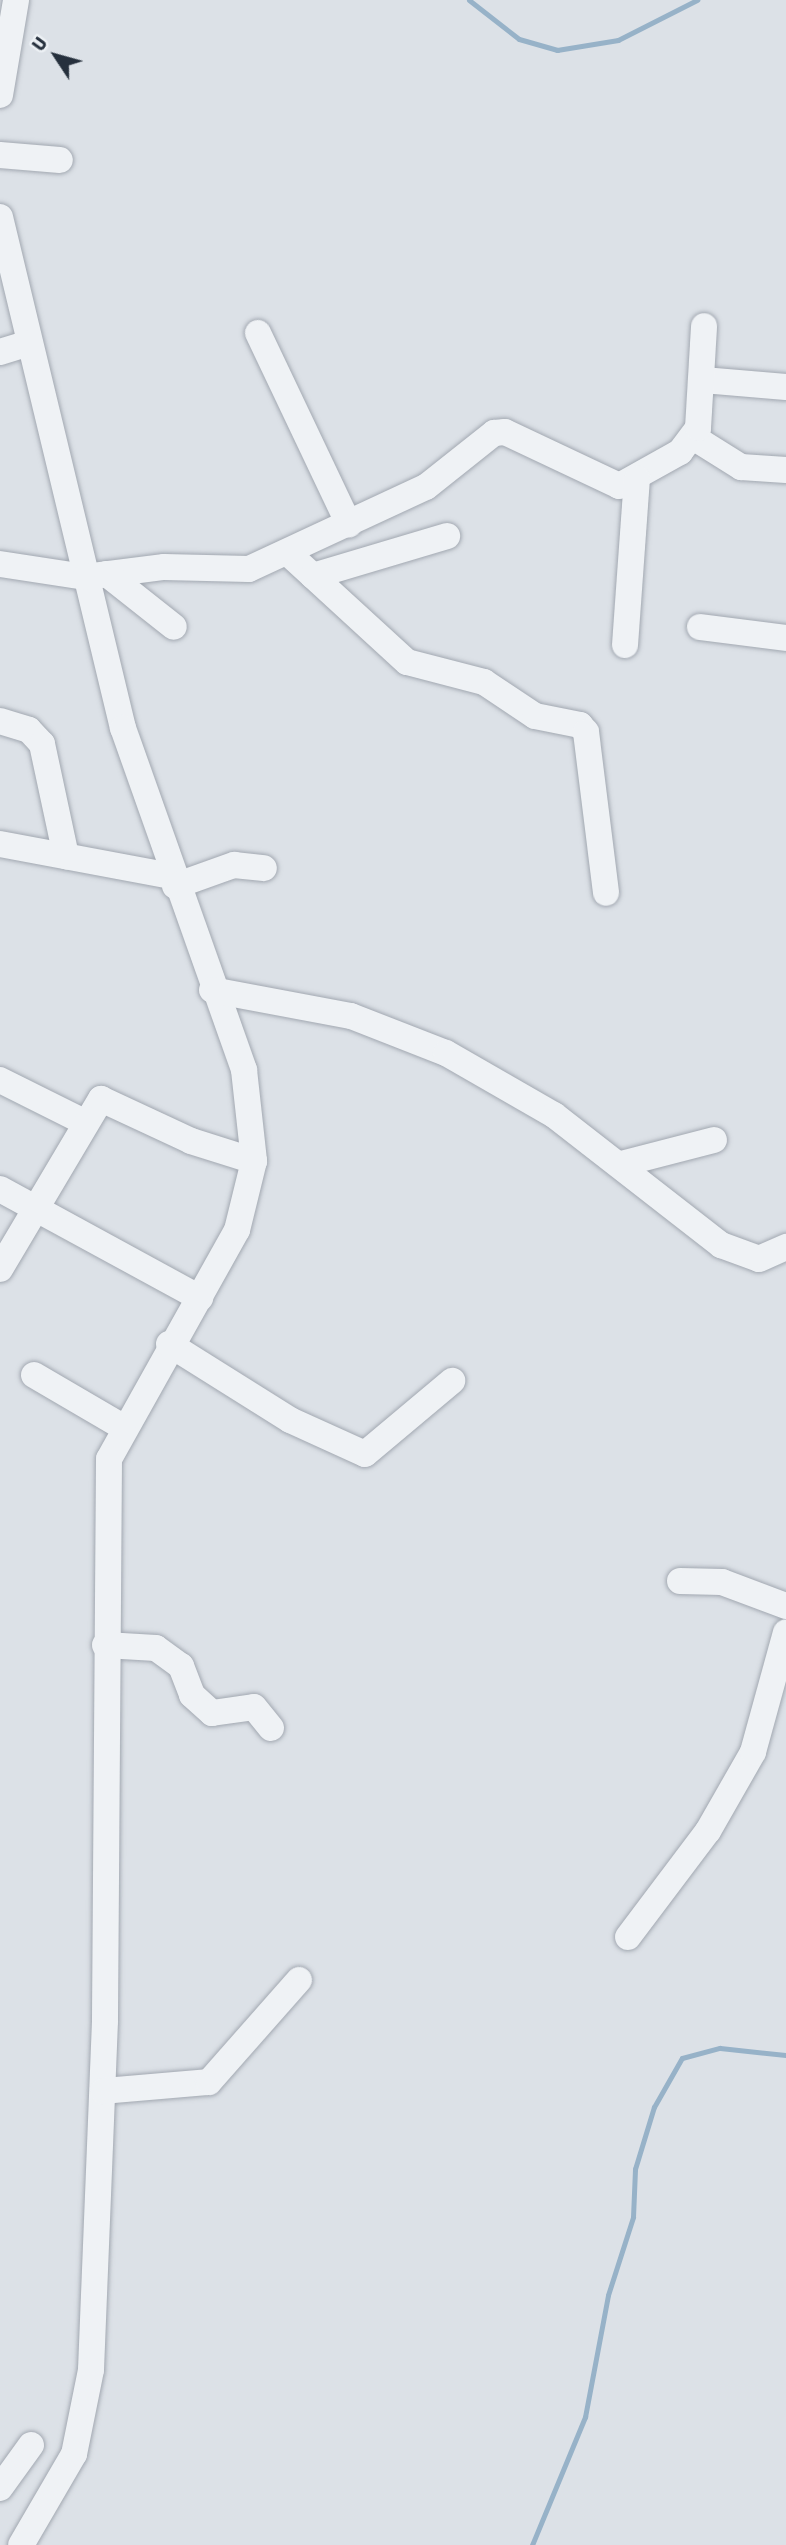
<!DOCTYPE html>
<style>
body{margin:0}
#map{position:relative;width:786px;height:2545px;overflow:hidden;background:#dce1e7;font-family:"Asap Condensed",sans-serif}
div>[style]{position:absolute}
.stream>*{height:5px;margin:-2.5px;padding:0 2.5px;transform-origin:2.5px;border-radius:2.5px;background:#97b2c8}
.roads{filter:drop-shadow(0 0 2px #a2a8b1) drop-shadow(0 0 2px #a2a8b1)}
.minor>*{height:26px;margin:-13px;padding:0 13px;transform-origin:13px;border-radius:13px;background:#eff2f5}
span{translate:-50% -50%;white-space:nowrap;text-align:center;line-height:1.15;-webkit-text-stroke:6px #ecf0f4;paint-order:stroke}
.north{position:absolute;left:21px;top:21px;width:70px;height:70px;-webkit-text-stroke:5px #ecf0f4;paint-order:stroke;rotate:306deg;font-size:19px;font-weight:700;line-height:28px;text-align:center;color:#26303d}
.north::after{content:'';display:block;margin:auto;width:24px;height:32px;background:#26303d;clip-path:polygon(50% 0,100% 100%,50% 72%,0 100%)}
</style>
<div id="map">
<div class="stream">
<i style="left:469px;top:0;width:63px;rotate:38deg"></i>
<i style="left:519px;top:39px;width:40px;rotate:16deg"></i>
<i style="left:557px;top:50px;width:62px;rotate:-9.3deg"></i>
<i style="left:618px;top:40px;width:89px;rotate:-26.9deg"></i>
<i style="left:532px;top:2545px;width:139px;rotate:-67.5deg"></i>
<i style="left:585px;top:2417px;width:124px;rotate:-79.3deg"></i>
<i style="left:608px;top:2295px;width:82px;rotate:-72.2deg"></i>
<i style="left:633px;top:2217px;width:48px;rotate:-87.6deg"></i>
<i style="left:635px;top:2169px;width:65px;rotate:-73deg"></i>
<i style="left:654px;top:2107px;width:56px;rotate:-60.3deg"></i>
<i style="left:682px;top:2058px;width:39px;rotate:-15deg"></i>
<i style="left:720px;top:2048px;width:66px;rotate:6.1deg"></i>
</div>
<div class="roads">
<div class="minor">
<i style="left:0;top:95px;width:96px;rotate:-80.4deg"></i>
<i style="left:0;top:155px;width:60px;rotate:4.8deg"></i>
<i style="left:0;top:217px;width:526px;rotate:76.47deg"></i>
<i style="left:123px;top:728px;width:363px;rotate:70.5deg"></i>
<i style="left:244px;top:1070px;width:92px;rotate:83.7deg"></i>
<i style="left:254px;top:1161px;width:71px;rotate:103.8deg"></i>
<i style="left:237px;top:1230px;width:262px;rotate:119.2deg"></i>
<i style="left:109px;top:1459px;width:562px;rotate:90.41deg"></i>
<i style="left:105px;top:2021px;width:349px;rotate:92.3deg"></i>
<i style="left:91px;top:2370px;width:86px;rotate:101.4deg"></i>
<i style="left:74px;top:2454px;width:105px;rotate:120.2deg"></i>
<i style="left:258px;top:333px;width:212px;rotate:64.6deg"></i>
<i style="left:0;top:352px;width:31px;rotate:-17deg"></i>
<i style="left:703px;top:380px;width:83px;rotate:4.8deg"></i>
<i style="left:693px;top:437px;width:57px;rotate:32deg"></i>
<i style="left:741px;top:467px;width:45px;rotate:3.8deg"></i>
<i style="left:289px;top:554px;width:160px;rotate:42.5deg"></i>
<i style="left:407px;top:662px;width:80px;rotate:14.6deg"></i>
<i style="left:484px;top:682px;width:61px;rotate:33.7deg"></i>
<i style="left:535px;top:716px;width:46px;rotate:11.3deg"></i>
<i style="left:580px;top:725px;width:9px;rotate:49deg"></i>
<i style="left:586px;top:732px;width:162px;rotate:82.9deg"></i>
<i style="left:0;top:564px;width:86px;rotate:8.7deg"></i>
<i style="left:85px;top:577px;width:80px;rotate:-7.2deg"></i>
<i style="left:164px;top:567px;width:85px;rotate:1.3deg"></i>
<i style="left:249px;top:569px;width:195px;rotate:-24.9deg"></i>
<i style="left:426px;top:487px;width:87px;rotate:-38.5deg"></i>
<i style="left:494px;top:433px;width:11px;rotate:-5deg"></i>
<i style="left:505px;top:432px;width:126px;rotate:25.3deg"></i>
<i style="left:619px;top:486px;width:70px;rotate:-29.1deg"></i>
<i style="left:680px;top:452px;width:30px;rotate:-53deg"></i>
<i style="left:698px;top:428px;width:102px;rotate:-86.6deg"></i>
<i style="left:107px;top:574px;width:85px;rotate:38.3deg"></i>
<i style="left:313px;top:576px;width:140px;rotate:-16.6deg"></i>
<i style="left:700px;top:627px;width:87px;rotate:7.3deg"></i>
<i style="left:625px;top:645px;width:167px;rotate:-85.9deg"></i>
<i style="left:0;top:721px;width:30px;rotate:17deg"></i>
<i style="left:29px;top:730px;width:19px;rotate:47deg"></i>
<i style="left:42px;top:744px;width:115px;rotate:77.9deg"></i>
<i style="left:0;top:844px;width:174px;rotate:10.6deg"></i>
<i style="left:175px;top:886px;width:63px;rotate:-19.6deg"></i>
<i style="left:234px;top:865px;width:30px;rotate:6deg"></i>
<i style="left:212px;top:990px;width:141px;rotate:10.6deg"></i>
<i style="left:351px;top:1016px;width:102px;rotate:21.3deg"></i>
<i style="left:446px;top:1053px;width:125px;rotate:29.9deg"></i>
<i style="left:554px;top:1115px;width:212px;rotate:37.9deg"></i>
<i style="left:721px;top:1245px;width:40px;rotate:20.2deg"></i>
<i style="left:759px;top:1259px;width:30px;rotate:-24deg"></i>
<i style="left:0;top:1080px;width:96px;rotate:26.6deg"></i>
<i style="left:621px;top:1164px;width:96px;rotate:-14.5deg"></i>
<i style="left:0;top:1189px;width:228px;rotate:28.6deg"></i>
<i style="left:0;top:1269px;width:198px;rotate:-59.3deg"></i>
<i style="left:101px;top:1099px;width:99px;rotate:25deg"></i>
<i style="left:191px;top:1141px;width:66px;rotate:17.6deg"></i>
<i style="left:169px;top:1344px;width:143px;rotate:32.1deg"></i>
<i style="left:290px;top:1420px;width:82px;rotate:24.4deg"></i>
<i style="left:365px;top:1454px;width:114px;rotate:-40deg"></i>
<i style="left:34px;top:1375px;width:103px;rotate:30.3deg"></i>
<i style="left:680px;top:1581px;width:42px;rotate:1.4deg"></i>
<i style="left:722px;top:1582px;width:68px;rotate:20.6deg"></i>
<i style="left:105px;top:1645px;width:51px;rotate:3.4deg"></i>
<i style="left:156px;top:1648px;width:31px;rotate:36deg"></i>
<i style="left:181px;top:1666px;width:31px;rotate:69deg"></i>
<i style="left:192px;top:1695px;width:27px;rotate:42deg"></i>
<i style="left:212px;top:1713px;width:42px;rotate:-8.1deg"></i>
<i style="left:254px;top:1707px;width:27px;rotate:51deg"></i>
<i style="left:628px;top:1937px;width:133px;rotate:-53deg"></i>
<i style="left:708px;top:1831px;width:91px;rotate:-60.3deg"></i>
<i style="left:753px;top:1752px;width:124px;rotate:-74.6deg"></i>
<i style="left:103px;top:2091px;width:106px;rotate:-4.9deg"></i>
<i style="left:209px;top:2082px;width:136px;rotate:-48.6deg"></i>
<i style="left:0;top:2488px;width:53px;rotate:-54.2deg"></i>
</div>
</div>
<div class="north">U</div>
</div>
